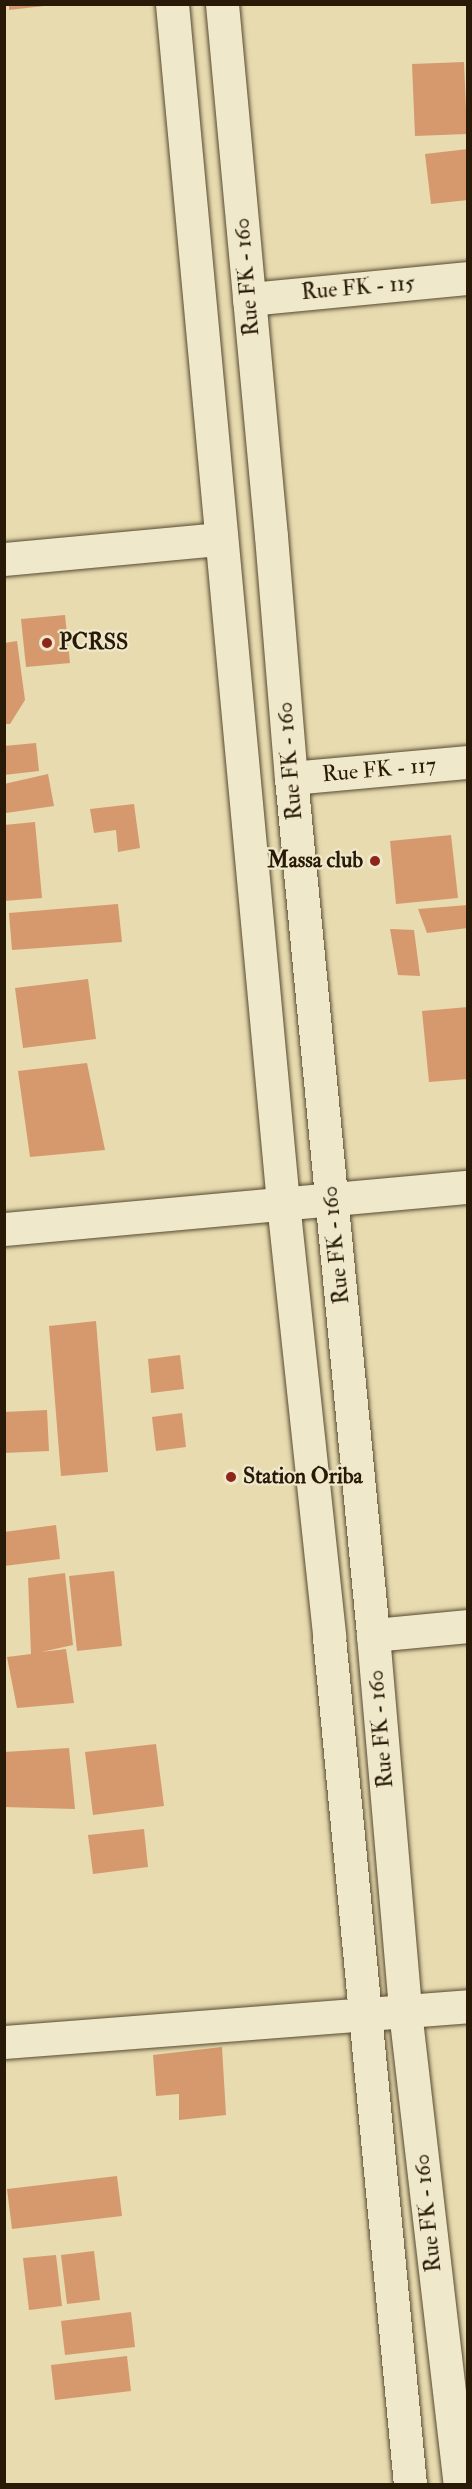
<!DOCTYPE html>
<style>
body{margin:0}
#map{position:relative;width:472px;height:2489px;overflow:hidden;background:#e7dbaf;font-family:"IM FELL Double Pica",serif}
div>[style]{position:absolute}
.building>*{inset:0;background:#d6996d}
.roads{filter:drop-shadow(0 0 2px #584a31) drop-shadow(0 0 2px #584a31)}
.street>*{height:33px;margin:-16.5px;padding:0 16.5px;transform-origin:16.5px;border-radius:16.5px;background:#efe8cb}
.secondary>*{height:33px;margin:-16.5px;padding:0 16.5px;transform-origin:16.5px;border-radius:16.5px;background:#efe8cb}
.dots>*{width:16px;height:16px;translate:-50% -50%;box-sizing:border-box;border:3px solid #efe8cb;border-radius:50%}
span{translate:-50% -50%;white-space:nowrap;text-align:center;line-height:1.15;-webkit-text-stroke:4.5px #efe8cb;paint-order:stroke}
.street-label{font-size:22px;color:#281a07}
.poi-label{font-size:22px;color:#281a07;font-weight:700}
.left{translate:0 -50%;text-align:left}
.right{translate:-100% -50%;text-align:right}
.frame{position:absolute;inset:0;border:6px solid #281a07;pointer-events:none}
</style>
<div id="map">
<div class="building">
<i style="clip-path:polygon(9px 4px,44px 4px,44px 6px,9px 10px)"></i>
<i style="clip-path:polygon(464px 62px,467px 134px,415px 136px,412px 64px)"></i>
<i style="clip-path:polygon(468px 149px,468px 200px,431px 204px,425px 154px)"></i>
<i style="clip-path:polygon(65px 615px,70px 663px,26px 667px,21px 619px)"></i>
<i style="clip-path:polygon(17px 641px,25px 700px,10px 724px,4px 724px,4px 643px)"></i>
<i style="clip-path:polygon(36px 743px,39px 771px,4px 775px,4px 746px)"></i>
<i style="clip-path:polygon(48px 774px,54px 806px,6px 813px,4px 784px)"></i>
<i style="clip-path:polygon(134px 804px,140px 848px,118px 852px,116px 830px,94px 833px,90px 809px)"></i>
<i style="clip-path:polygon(35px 822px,42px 898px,4px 901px,4px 825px)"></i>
<i style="clip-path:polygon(451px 835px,458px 898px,396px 904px,390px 841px)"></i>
<i style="clip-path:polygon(118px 904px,122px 942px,12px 950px,9px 913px)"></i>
<i style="clip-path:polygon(468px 905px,468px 928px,427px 933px,418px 909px)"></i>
<i style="clip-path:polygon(390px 929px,414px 930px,420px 976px,398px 975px)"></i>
<i style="clip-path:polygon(88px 979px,96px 1039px,23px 1048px,15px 988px)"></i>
<i style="clip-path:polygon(468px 1007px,468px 1079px,429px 1082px,422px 1011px)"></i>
<i style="clip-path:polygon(87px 1063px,105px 1150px,30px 1157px,18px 1071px)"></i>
<i style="clip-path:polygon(96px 1321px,108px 1472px,61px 1476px,49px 1326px)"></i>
<i style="clip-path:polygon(180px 1355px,184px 1389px,151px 1393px,148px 1359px)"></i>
<i style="clip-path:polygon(47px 1410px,49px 1451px,4px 1453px,4px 1412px)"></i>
<i style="clip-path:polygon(182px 1413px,186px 1447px,156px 1451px,152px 1417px)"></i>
<i style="clip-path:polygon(56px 1525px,60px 1559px,4px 1566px,4px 1532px)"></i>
<i style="clip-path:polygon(114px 1571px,122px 1646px,77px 1651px,69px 1576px)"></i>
<i style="clip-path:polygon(65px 1573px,73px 1645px,41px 1652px,66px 1649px,74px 1703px,17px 1708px,7px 1657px,31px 1654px,28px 1578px)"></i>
<i style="clip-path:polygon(156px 1744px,164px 1806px,93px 1815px,85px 1752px)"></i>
<i style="clip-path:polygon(69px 1748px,75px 1809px,4px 1807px,4px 1752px)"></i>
<i style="clip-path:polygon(144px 1829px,148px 1867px,93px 1874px,88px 1835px)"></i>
<i style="clip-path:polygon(222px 2047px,226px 2115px,179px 2120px,179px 2094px,156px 2096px,153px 2055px)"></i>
<i style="clip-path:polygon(117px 2176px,122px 2216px,12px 2229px,7px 2189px)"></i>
<i style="clip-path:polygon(94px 2251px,100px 2300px,67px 2304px,61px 2255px)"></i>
<i style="clip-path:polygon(56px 2255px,62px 2306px,29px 2310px,23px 2258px)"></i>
<i style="clip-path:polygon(131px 2312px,135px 2347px,65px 2355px,61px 2321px)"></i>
<i style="clip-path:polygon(127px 2356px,131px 2391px,55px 2400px,51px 2365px)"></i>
</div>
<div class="roads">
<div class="street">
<i style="left:249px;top:299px;width:220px;rotate:-5.5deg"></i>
<i style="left:4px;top:559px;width:217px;rotate:-5.3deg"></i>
<i style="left:291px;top:778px;width:178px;rotate:-5.2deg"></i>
<i style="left:4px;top:1229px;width:466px;rotate:-5.2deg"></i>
<i style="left:373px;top:1635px;width:95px;rotate:-5.4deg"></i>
<i style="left:4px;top:2042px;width:465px;rotate:-4.4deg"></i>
</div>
<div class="secondary">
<i style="left:172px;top:4px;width:1204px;rotate:84.71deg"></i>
<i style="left:283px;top:1203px;width:436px;rotate:83.9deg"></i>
<i style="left:329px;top:1637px;width:851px;rotate:84.54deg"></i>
<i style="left:222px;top:4px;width:534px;rotate:84.74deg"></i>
<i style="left:271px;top:536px;width:243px;rotate:85.3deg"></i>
<i style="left:291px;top:778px;width:861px;rotate:84.53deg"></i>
<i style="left:373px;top:1635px;width:377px;rotate:85.1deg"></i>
<i style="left:405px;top:2011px;width:476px;rotate:83.4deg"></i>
</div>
</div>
<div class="dots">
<i style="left:47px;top:643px;background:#8f2418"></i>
<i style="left:375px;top:861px;background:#8f2418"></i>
<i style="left:231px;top:1477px;background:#8f2418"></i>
</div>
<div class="street-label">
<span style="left:247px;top:277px;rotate:-95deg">Rue FK - 160</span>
<span style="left:358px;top:288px;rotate:-5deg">Rue FK - 115</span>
<span style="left:290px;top:761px;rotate:-95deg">Rue FK - 160</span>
<span style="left:379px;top:770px;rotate:-5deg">Rue FK - 117</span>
<span style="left:336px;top:1245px;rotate:-96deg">Rue FK - 160</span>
<span style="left:381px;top:1729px;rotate:-95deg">Rue FK - 160</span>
<span style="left:428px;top:2213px;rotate:-96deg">Rue FK - 160</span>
</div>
<div class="poi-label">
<span class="left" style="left:59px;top:643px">PCRSS</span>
<span class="right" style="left:363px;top:861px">Massa club</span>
<span class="left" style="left:243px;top:1477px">Station Oriba</span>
</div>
<div class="frame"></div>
</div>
